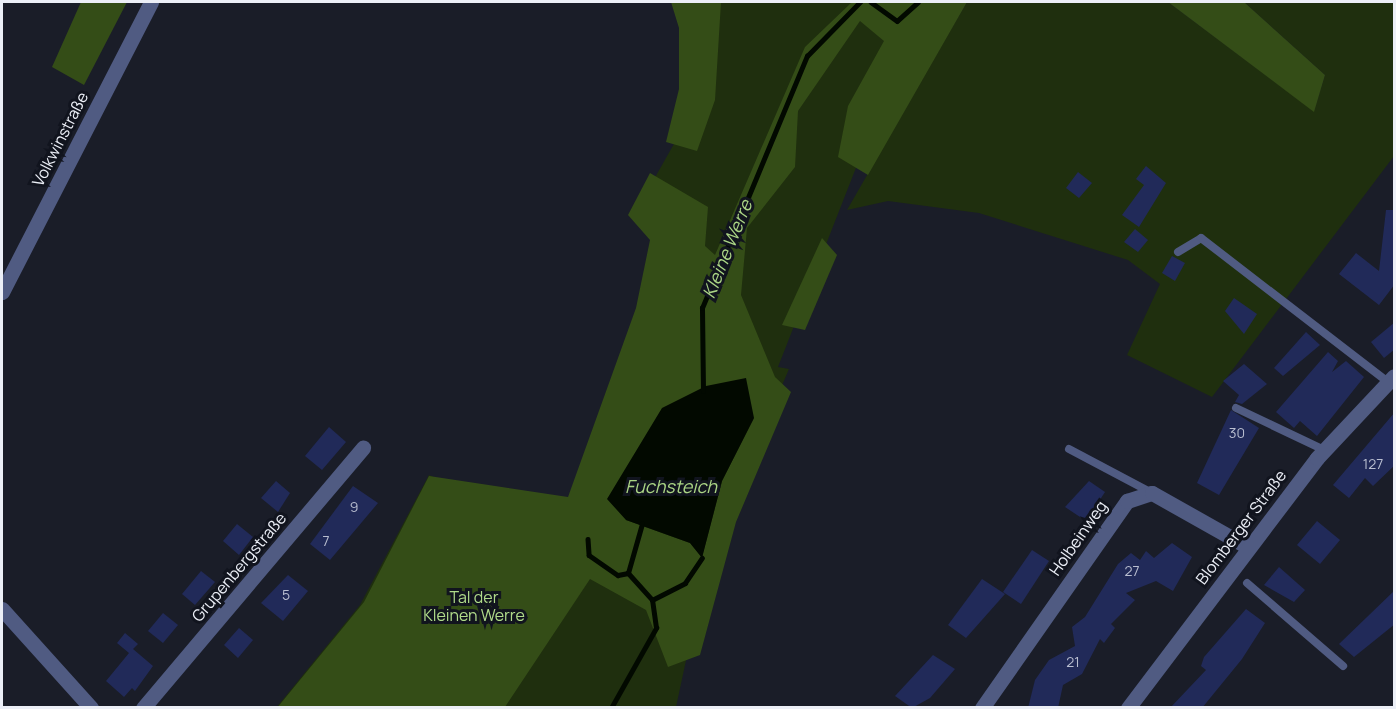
<!DOCTYPE html>
<meta charset="utf-8">
<style>
body{margin:0}
#map{position:relative;width:1396px;height:709px;overflow:hidden;background:#1a1d28;font-family:Manrope,sans-serif}
div>[style]{position:absolute}
.green>*{inset:0;background:#1f2f0e}
.forest>*{inset:0;background:#344d17}
.water>*{inset:0;background:#020900}
.stream>*{height:4.5px;margin:-2.25px;padding:0 2.25px;transform-origin:2.25px;border-radius:2.25px;background:#020900}
.building>*{inset:0;background:#212a59}
.service>*{height:8px;margin:-4px;padding:0 4px;transform-origin:4px;border-radius:4px;background:#505b82}
.minor>*{height:15px;margin:-7.5px;padding:0 7.5px;transform-origin:7.5px;border-radius:7.5px;background:#505b82}
.tertiary>*{height:15px;margin:-7.5px;padding:0 7.5px;transform-origin:7.5px;border-radius:7.5px;background:#505b82}
span{translate:-50% -50%;white-space:nowrap;text-align:center;line-height:1.15;-webkit-text-stroke:6px #11141e;paint-order:stroke}
.number-label{font-size:14px;color:#b9bed0}
.number-label span{-webkit-text-stroke-width:0}
.street-label{font-size:16px;color:#eceff7}
.park-label{font-size:16px;color:#b0db8a}
.water-label{font-size:18px;color:#abd585;font-style:italic}
.frame{position:absolute;inset:0;border:3px solid #eceff7;pointer-events:none}
</style>
<div id="map">
<div class="green">
<i style="clip-path:polygon(686px 2px,960px 2px,951px 29px,967px 2px,1168px 2px,1314px 111px,1325px 75px,1244px 2px,1394px 2px,1394px 156px,1212px 397px,1127px 355px,1160px 284px,1128px 260px,979px 213px,888px 201px,847px 210px,951px 29px,861px 155px,778px 367px,789px 369px,708px 558px,676px 707px,276px 708px,360px 605px,429px 475px,515px 514px,569px 509px,665px 332px,649px 188px,679px 135px)"></i>
</div>
<div class="forest">
<i style="clip-path:polygon(81px 2px,127px 2px,84px 85px,52px 67px)"></i>
<i style="clip-path:polygon(671px 2px,721px 2px,715px 100px,697px 151px,666px 142px,679px 89px,679px 28px)"></i>
<i style="clip-path:polygon(evenodd,852px 2px,967px 2px,868px 175px,838px 157px,848px 106px,884px 41px,860px 21px,798px 111px,795px 167px,747px 228px,741px 295px,775px 377px,791px 392px,736px 522px,700px 655px,668px 667px,646px 610px,590px 579px,505px 707px,277px 708px,364px 602px,429px 476px,568px 497px,636px 308px,650px 240px,628px 215px,650px 173px,708px 207px,705px 246px,715px 255px,805px 47px,852px 2px,754px 418px,722px 481px,702px 557px,690px 543px,626px 520px,754px 418px)"></i>
<i style="clip-path:polygon(1168px 2px,1244px 2px,1325px 75px,1314px 112px)"></i>
<i style="clip-path:polygon(822px 238px,837px 255px,805px 330px,782px 325px)"></i>
</div>
<div class="water">
<i style="clip-path:polygon(746px 378px,754px 418px,722px 481px,702px 558px,690px 543px,626px 520px,607px 499px,662px 408px,706px 386px)"></i>
</div>
<div class="stream">
<i style="left:871px;top:2px;width:32px;rotate:36deg"></i>
<i style="left:897px;top:21px;width:28px;rotate:-42deg"></i>
<i style="left:703px;top:391px;width:83px;rotate:-90.7deg"></i>
<i style="left:702px;top:308px;width:273px;rotate:-67.4deg"></i>
<i style="left:807px;top:56px;width:76px;rotate:-45.5deg"></i>
<i style="left:588px;top:539px;width:16px;rotate:86deg"></i>
<i style="left:589px;top:555px;width:35px;rotate:35deg"></i>
<i style="left:618px;top:575px;width:10px;rotate:-11deg"></i>
<i style="left:652px;top:600px;width:37px;rotate:-27deg"></i>
<i style="left:685px;top:583px;width:30px;rotate:-56deg"></i>
<i style="left:611px;top:708px;width:92px;rotate:-60.6deg"></i>
<i style="left:656px;top:628px;width:28px;rotate:-98deg"></i>
<i style="left:652px;top:600px;width:36px;rotate:-132deg"></i>
<i style="left:628px;top:573px;width:51px;rotate:-74.1deg"></i>
</div>
<div class="building">
<i style="clip-path:polygon(1146px 166px,1166px 183px,1139px 227px,1122px 215px,1144px 185px,1136px 179px)"></i>
<i style="clip-path:polygon(1078px 172px,1092px 183px,1079px 198px,1066px 188px)"></i>
<i style="clip-path:polygon(1386px 210px,1395px 210px,1395px 284px,1379px 305px,1339px 274px,1356px 253px,1379px 271px)"></i>
<i style="clip-path:polygon(1135px 229px,1148px 240px,1138px 252px,1124px 242px)"></i>
<i style="clip-path:polygon(1172px 256px,1185px 263px,1175px 281px,1162px 273px)"></i>
<i style="clip-path:polygon(1234px 298px,1257px 314px,1244px 334px,1225px 311px)"></i>
<i style="clip-path:polygon(1395px 322px,1395px 349px,1384px 358px,1371px 342px)"></i>
<i style="clip-path:polygon(1306px 332px,1320px 345px,1283px 376px,1274px 368px)"></i>
<i style="clip-path:polygon(1328px 352px,1338px 361px,1332px 372px,1346px 361px,1364px 377px,1317px 436px,1300px 421px,1294px 428px,1276px 412px)"></i>
<i style="clip-path:polygon(1244px 364px,1267px 384px,1242px 404px,1235px 402px,1239px 395px,1223px 381px)"></i>
<i style="clip-path:polygon(1231px 410px,1259px 428px,1219px 495px,1197px 483px)"></i>
<i style="clip-path:polygon(1395px 412px,1395px 465px,1373px 486px,1365px 478px,1349px 498px,1333px 485px)"></i>
<i style="clip-path:polygon(329px 427px,346px 442px,322px 470px,305px 456px)"></i>
<i style="clip-path:polygon(276px 481px,290px 493px,278px 512px,261px 498px)"></i>
<i style="clip-path:polygon(1089px 481px,1105px 492px,1086px 521px,1065px 507px)"></i>
<i style="clip-path:polygon(353px 486px,378px 503px,330px 560px,310px 544px)"></i>
<i style="clip-path:polygon(1317px 521px,1340px 540px,1320px 564px,1297px 545px)"></i>
<i style="clip-path:polygon(237px 524px,253px 537px,239px 555px,223px 541px)"></i>
<i style="clip-path:polygon(1172px 543px,1192px 557px,1173px 591px,1156px 581px,1126px 593px,1135px 600px,1111px 624px,1115px 628px,1104px 643px,1100px 639px,1082px 674px,1063px 685px,1058px 708px,1028px 708px,1035px 680px,1049px 660px,1075px 646px,1072px 627px,1085px 617px,1118px 564px,1131px 553px,1140px 560px,1146px 551px,1154px 558px)"></i>
<i style="clip-path:polygon(1032px 550px,1049px 561px,1021px 604px,1003px 592px)"></i>
<i style="clip-path:polygon(1279px 567px,1305px 590px,1294px 602px,1264px 585px)"></i>
<i style="clip-path:polygon(201px 571px,215px 582px,195px 605px,182px 594px)"></i>
<i style="clip-path:polygon(288px 575px,308px 591px,283px 621px,261px 603px)"></i>
<i style="clip-path:polygon(982px 579px,1005px 594px,966px 638px,948px 625px)"></i>
<i style="clip-path:polygon(1395px 590px,1395px 624px,1354px 657px,1339px 644px)"></i>
<i style="clip-path:polygon(1246px 609px,1265px 623px,1242px 659px,1202px 708px,1170px 708px,1206px 670px,1201px 666px,1204px 657px)"></i>
<i style="clip-path:polygon(163px 613px,178px 625px,163px 643px,148px 631px)"></i>
<i style="clip-path:polygon(239px 628px,253px 640px,238px 658px,224px 645px)"></i>
<i style="clip-path:polygon(125px 633px,138px 644px,133px 649px,153px 666px,135px 691px,132px 688px,124px 697px,106px 681px,129px 653px,117px 643px)"></i>
<i style="clip-path:polygon(933px 655px,955px 669px,930px 698px,912px 708px,895px 696px)"></i>
</div>
<div class="service">
<i style="left:1178px;top:252px;width:27px;rotate:-31deg"></i>
<i style="left:1201px;top:238px;width:236px;rotate:37.6deg"></i>
<i style="left:1236px;top:408px;width:98px;rotate:25.5deg"></i>
<i style="left:1069px;top:449px;width:94px;rotate:27.9deg"></i>
<i style="left:1247px;top:583px;width:127px;rotate:40.8deg"></i>
</div>
<div class="minor">
<i style="left:2px;top:292px;width:326px;rotate:-62.8deg"></i>
<i style="left:2px;top:609px;width:133px;rotate:48deg"></i>
<i style="left:143px;top:708px;width:341px;rotate:-49.8deg"></i>
<i style="left:982px;top:708px;width:253px;rotate:-55deg"></i>
<i style="left:1127px;top:501px;width:26px;rotate:-18deg"></i>
<i style="left:1152px;top:493px;width:110px;rotate:29.4deg"></i>
</div>
<div class="tertiary">
<i style="left:1128px;top:708px;width:313px;rotate:-52.9deg"></i>
<i style="left:1317px;top:458px;width:112px;rotate:-46.8deg"></i>
</div>
<div class="number-label">
<span style="left:1237px;top:433px">30</span>
<span style="left:1373px;top:464px">127</span>
<span style="left:354px;top:507px">9</span>
<span style="left:326px;top:541px">7</span>
<span style="left:1132px;top:571px">27</span>
<span style="left:286px;top:595px">5</span>
<span style="left:1073px;top:662px">21</span>
</div>
<div class="street-label">
<span style="left:60px;top:139px;rotate:-63deg">Volkwinstraße</span>
<span style="left:1241px;top:527px;rotate:-53deg">Blomberger Straße</span>
<span style="left:1078px;top:538px;rotate:-55deg">Holbeinweg</span>
<span style="left:239px;top:567px;rotate:-50deg">Grupenbergstraße</span>
</div>
<div class="park-label">
<span style="left:474px;top:606px">Tal der<br>Kleinen Werre</span>
</div>
<div class="water-label">
<span style="left:727px;top:249px;rotate:-68deg">Kleine Werre</span>
<span style="left:671px;top:486px">Fuchsteich</span>
</div>
<div class="frame"></div>
</div>
